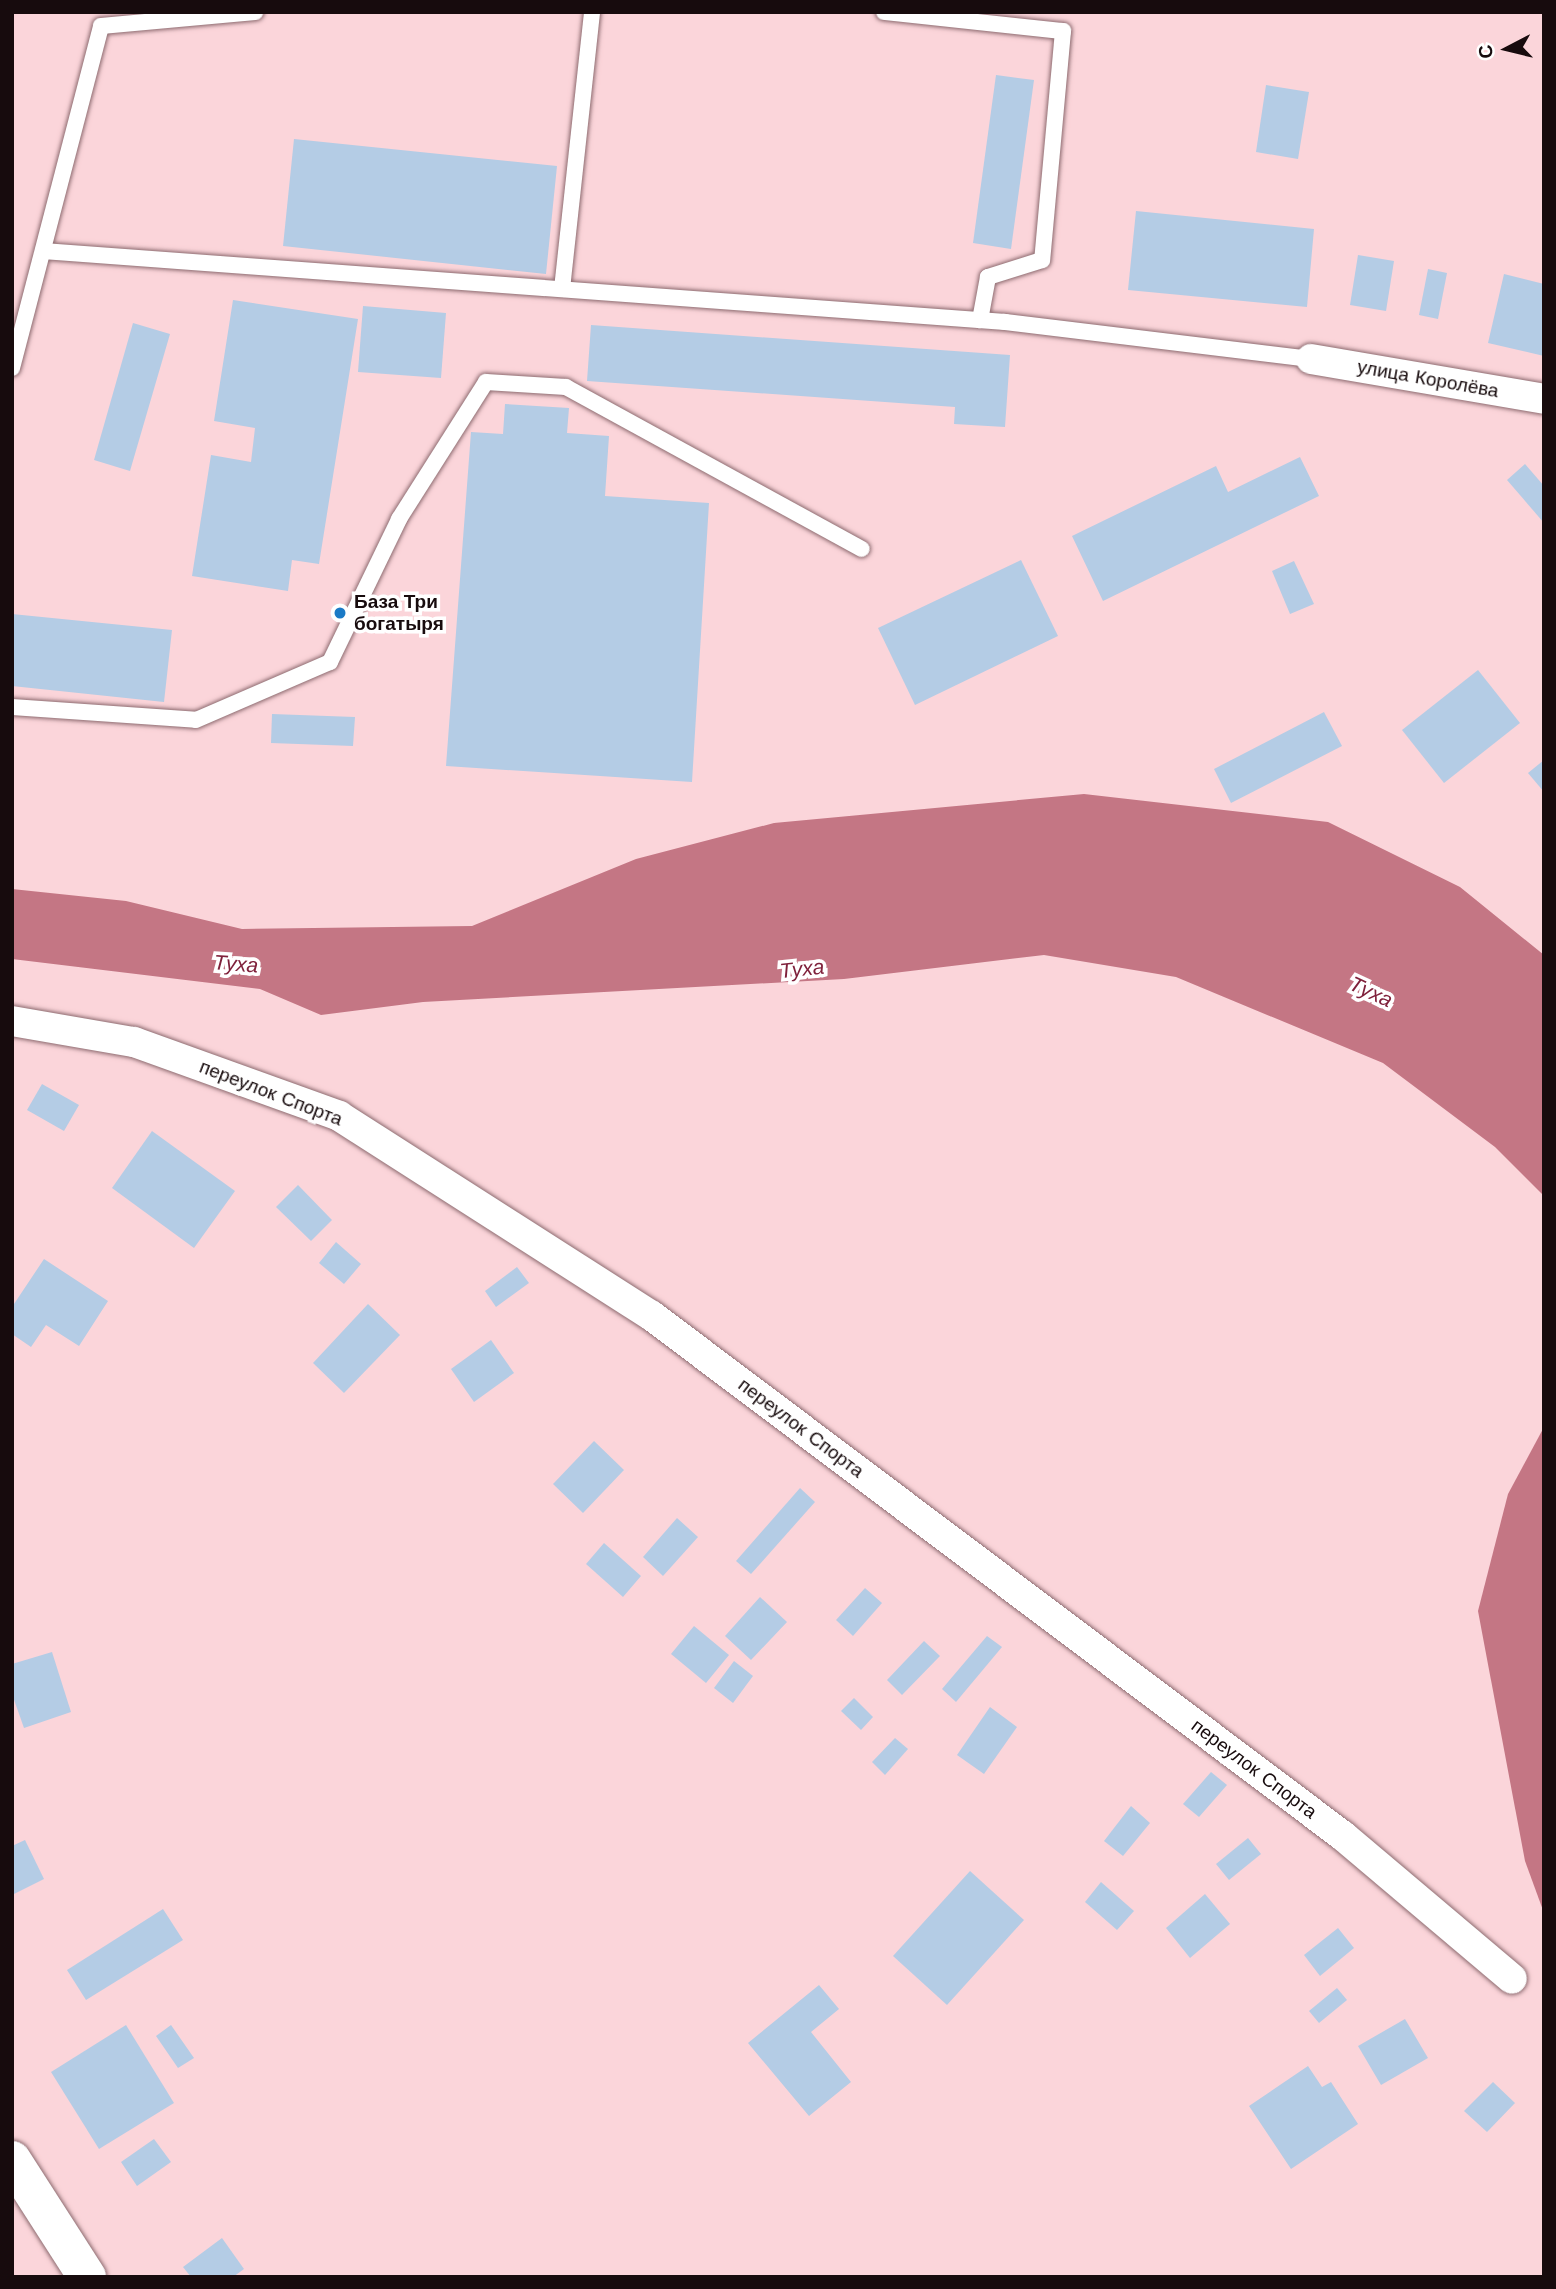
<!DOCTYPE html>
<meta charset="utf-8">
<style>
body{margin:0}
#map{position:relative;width:1556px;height:2289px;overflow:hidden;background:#fbd5da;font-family:"Work Sans",sans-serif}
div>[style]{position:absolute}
.water>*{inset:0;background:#c47684}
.building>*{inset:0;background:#b4cce5}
.roads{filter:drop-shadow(0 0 2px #8d6b70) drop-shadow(0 0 2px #8d6b70)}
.lane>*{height:16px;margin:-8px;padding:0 8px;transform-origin:8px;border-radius:8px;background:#fff}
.street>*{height:30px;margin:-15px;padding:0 15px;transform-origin:15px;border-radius:15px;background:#fff}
.secondary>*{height:38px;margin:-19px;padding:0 19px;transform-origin:19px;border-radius:19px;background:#fff}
.dots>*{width:19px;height:19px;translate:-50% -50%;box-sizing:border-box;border:4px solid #fff;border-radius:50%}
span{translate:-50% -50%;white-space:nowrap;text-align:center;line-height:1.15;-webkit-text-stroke:7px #fff;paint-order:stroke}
.street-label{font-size:19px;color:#170b0d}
.poi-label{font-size:19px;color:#170b0d;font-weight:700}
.left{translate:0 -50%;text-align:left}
.water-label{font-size:21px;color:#7f213b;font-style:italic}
.frame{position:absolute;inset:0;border:14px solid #170b0d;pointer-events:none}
.north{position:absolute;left:1472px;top:14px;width:70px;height:70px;-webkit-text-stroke:5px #fff;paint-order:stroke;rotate:263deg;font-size:19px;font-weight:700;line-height:28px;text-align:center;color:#170b0d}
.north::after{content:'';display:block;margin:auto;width:24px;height:32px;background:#170b0d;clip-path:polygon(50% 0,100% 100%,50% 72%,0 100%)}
</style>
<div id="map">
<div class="water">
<i style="clip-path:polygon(1084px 794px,1328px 822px,1460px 887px,1544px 955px,1544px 1196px,1495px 1147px,1383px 1063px,1176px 977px,1044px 955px,844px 979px,423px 1002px,321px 1015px,260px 989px,12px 959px,12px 889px,126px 901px,242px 929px,472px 926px,636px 859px,774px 823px)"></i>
<i style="clip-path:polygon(1544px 1427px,1544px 1913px,1525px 1861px,1478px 1611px,1508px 1494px)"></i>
</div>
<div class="building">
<i style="clip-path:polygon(996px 75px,1034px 80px,1011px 249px,973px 243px)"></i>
<i style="clip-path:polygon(1266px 85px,1309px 92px,1298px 159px,1256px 152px)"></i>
<i style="clip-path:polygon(294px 139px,557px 166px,546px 274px,283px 246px)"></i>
<i style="clip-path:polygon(1136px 211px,1314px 229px,1307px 307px,1128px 290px)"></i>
<i style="clip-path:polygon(1358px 255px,1394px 261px,1386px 311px,1350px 305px)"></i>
<i style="clip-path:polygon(1428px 269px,1447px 273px,1438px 319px,1419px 315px)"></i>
<i style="clip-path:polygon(1504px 274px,1544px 284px,1544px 356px,1488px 343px)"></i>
<i style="clip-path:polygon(233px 300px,358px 319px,319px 564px,292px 560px,288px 591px,192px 576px,211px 455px,251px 462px,255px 428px,214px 421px)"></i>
<i style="clip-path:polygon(363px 306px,446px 313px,441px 378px,358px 372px)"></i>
<i style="clip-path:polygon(133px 323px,170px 334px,130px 471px,94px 460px)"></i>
<i style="clip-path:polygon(591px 325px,1010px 355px,1005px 427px,954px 424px,955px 407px,587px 381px)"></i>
<i style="clip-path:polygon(505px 404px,569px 408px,567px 433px,609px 436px,605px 496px,709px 503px,692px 782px,446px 766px,471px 432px,503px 434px)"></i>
<i style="clip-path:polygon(1300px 457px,1319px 496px,1103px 601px,1072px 536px,1216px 466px,1228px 492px)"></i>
<i style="clip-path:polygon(1525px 464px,1544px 486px,1544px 523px,1507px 480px)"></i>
<i style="clip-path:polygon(1021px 560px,1058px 636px,915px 705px,878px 628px)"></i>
<i style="clip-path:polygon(1294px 561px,1314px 604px,1290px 614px,1272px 571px)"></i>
<i style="clip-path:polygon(12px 614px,172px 630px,164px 702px,12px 686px)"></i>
<i style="clip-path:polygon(1478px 670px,1520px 723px,1444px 783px,1402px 730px)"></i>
<i style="clip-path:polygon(1324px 712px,1342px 746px,1231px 803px,1214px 769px)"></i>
<i style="clip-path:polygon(272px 714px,355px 717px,353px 746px,271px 743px)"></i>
<i style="clip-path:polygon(1544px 760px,1544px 792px,1528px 773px)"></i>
<i style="clip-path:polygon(42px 1084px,79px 1105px,64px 1131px,27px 1110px)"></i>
<i style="clip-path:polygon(152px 1131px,235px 1191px,194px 1248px,112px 1188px)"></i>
<i style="clip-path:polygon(298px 1185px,332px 1220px,311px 1241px,276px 1207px)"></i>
<i style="clip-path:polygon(336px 1242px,361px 1264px,344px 1284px,319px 1263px)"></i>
<i style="clip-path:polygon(44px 1259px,108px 1301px,79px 1346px,46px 1325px,31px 1347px,12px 1334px,12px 1307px)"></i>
<i style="clip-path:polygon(517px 1267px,529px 1283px,496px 1307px,485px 1291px)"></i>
<i style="clip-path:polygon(368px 1304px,400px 1335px,344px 1393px,313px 1363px)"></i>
<i style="clip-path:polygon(491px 1340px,514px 1373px,474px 1402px,451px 1369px)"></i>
<i style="clip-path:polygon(594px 1441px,624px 1470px,583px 1513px,553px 1484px)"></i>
<i style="clip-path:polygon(800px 1488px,815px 1502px,751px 1574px,736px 1561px)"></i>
<i style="clip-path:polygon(677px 1518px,698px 1537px,663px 1576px,643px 1557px)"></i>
<i style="clip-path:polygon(604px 1543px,641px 1576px,623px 1597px,586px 1564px)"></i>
<i style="clip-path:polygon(865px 1588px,882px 1603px,853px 1636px,836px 1620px)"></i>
<i style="clip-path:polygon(760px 1597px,787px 1622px,751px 1660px,725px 1636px)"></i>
<i style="clip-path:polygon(694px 1626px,729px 1655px,706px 1683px,671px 1654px)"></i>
<i style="clip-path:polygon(987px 1636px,1002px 1647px,956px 1702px,942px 1689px)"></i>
<i style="clip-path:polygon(924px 1641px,940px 1656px,902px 1695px,887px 1680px)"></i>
<i style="clip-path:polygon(52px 1652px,71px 1712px,24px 1728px,12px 1694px,12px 1664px)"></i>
<i style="clip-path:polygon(734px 1661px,753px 1676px,733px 1703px,714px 1688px)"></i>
<i style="clip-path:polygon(854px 1698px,873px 1717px,861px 1730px,841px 1711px)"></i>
<i style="clip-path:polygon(990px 1707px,1017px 1727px,984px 1774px,957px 1755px)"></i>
<i style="clip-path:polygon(895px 1738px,908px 1749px,885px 1775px,872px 1762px)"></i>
<i style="clip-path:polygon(1211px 1772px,1227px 1785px,1199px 1817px,1183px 1804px)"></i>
<i style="clip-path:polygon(1131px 1806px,1150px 1823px,1123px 1856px,1104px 1841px)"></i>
<i style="clip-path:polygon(1248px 1838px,1261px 1854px,1229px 1880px,1216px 1864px)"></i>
<i style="clip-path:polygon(25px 1840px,44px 1879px,12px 1895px,12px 1846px)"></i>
<i style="clip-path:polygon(970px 1871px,1024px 1920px,947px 2005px,893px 1956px)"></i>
<i style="clip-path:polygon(1101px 1882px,1134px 1911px,1117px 1930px,1085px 1902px)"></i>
<i style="clip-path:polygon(1205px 1894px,1230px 1924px,1190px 1958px,1166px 1928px)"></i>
<i style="clip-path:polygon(163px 1909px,183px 1940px,86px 2000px,67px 1970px)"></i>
<i style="clip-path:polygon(1338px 1928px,1354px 1948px,1320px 1976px,1304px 1955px)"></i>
<i style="clip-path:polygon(819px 1985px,839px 2009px,811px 2032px,851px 2082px,809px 2116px,748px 2043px)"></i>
<i style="clip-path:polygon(1337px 1988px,1347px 2000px,1319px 2023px,1309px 2011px)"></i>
<i style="clip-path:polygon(1405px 2019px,1428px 2058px,1381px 2085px,1358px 2046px)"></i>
<i style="clip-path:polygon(126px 2025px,174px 2103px,99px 2149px,51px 2072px)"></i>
<i style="clip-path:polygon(171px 2025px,194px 2058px,178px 2068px,156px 2036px)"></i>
<i style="clip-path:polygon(1308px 2066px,1322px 2087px,1331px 2082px,1358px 2124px,1291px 2169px,1249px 2106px)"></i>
<i style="clip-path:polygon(1493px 2082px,1515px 2103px,1487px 2132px,1464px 2111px)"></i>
<i style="clip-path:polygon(154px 2139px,171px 2162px,137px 2186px,121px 2162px)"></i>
<i style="clip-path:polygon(222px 2238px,244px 2269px,233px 2277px,191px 2277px,183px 2267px)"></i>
</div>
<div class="roads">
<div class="lane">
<i style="left:884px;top:12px;width:180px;rotate:6.1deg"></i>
<i style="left:1063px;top:31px;width:230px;rotate:95.2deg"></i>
<i style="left:1042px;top:260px;width:57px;rotate:162.5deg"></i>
<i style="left:988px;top:277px;width:44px;rotate:100.5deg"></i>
<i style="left:43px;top:251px;width:965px;rotate:4.22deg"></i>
<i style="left:1005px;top:322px;width:308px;rotate:6.9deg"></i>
<i style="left:562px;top:289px;width:279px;rotate:-83.8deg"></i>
<i style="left:12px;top:368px;width:353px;rotate:-75.4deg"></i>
<i style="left:101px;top:26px;width:155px;rotate:-5.2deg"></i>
<i style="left:12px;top:707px;width:184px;rotate:4deg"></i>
<i style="left:196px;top:720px;width:146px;rotate:-23.4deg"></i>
<i style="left:330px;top:662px;width:159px;rotate:-64.2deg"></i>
<i style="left:399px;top:519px;width:162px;rotate:-57.6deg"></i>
<i style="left:486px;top:382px;width:80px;rotate:3.6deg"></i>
<i style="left:566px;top:387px;width:337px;rotate:28.7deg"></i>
</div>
<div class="street">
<i style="left:1311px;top:359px;width:236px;rotate:9.7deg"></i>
<i style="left:12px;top:1021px;width:124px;rotate:9.8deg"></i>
<i style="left:134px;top:1042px;width:218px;rotate:19.8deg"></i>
<i style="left:339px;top:1116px;width:371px;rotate:32.6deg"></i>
<i style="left:652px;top:1316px;width:865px;rotate:36.96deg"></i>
<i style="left:1343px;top:1836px;width:221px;rotate:40.2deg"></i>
</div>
<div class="secondary">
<i style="left:12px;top:2160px;width:139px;rotate:57.3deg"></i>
</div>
</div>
<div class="dots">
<i style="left:340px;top:613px;background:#1b7ac6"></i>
</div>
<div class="street-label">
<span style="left:1428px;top:379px;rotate:10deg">улица Королёва</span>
<span style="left:271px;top:1093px;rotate:21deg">переулок Спорта</span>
<span style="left:801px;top:1428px;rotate:37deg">переулок Спорта</span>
<span style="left:1254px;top:1769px;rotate:37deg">переулок Спорта</span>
</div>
<div class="poi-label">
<span class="left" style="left:354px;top:613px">База Три<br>богатыря</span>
</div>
<div class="water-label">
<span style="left:236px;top:964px;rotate:4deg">Туха</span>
<span style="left:802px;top:969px;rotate:-6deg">Туха</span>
<span style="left:1371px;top:992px;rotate:25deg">Туха</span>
</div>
<div class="frame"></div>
<div class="north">С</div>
</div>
